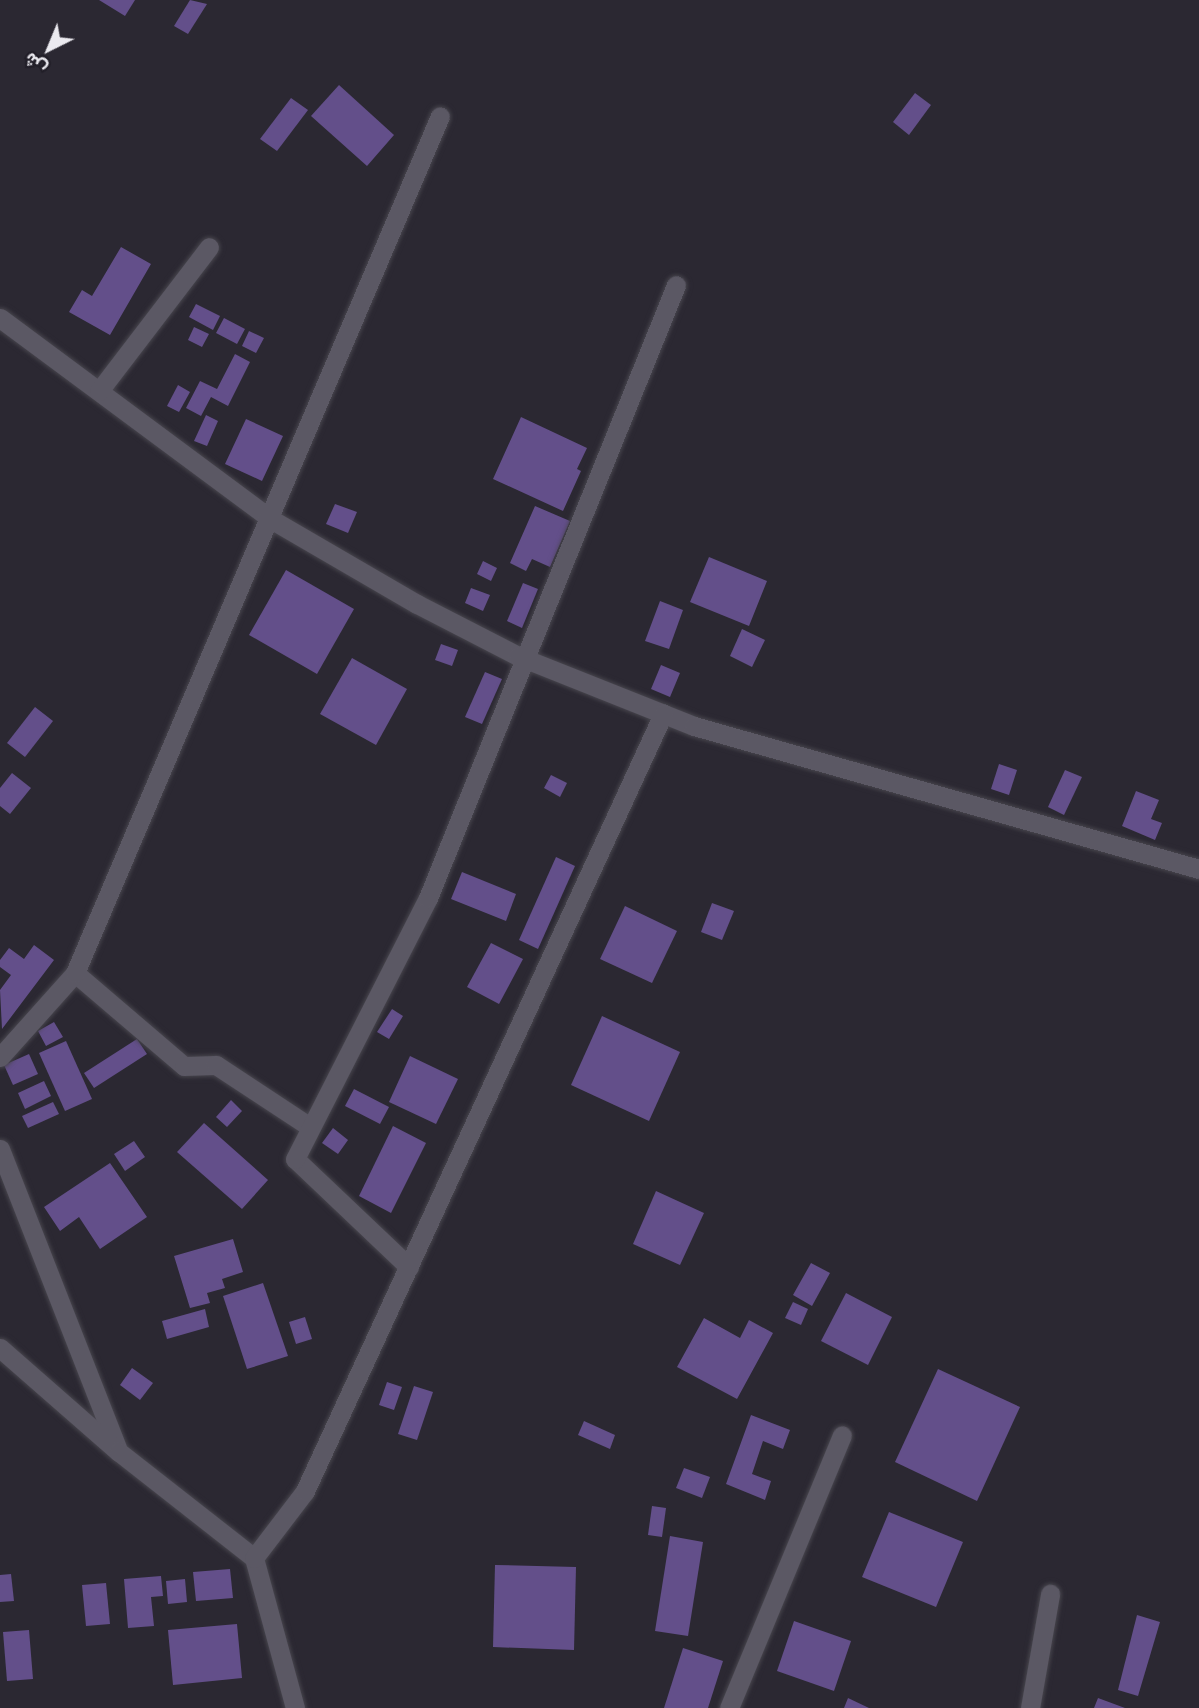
<!DOCTYPE html>
<meta charset="utf-8">
<style>
body{margin:0}
#map{position:relative;width:1199px;height:1708px;overflow:hidden;background:#2b2832;font-family:Mulish,Vazirmatn,sans-serif}
div>[style]{position:absolute}
.building>*{inset:0;background:#634f8a}
.roads{filter:drop-shadow(0 0 2px #47454d) drop-shadow(0 0 2px #47454d)}
.minor>*{height:19px;margin:-9.5px;padding:0 9.5px;transform-origin:9.5px;border-radius:9.5px;background:#5b5864}
span{translate:-50% -50%;white-space:nowrap;text-align:center;line-height:1.15;-webkit-text-stroke:5px #211e28;paint-order:stroke}
.north{position:absolute;left:14px;top:14px;width:70px;height:70px;-webkit-text-stroke:5px #211e28;paint-order:stroke;rotate:223deg;font-size:19px;font-weight:700;line-height:28px;text-align:center;color:#ebeaf0}
.north::after{content:'';display:block;margin:auto;width:24px;height:32px;background:#ebeaf0;clip-path:polygon(50% 0,100% 100%,50% 72%,0 100%)}
</style>
<div id="map">
<div class="building">
<i style="clip-path:polygon(99px 0,135px 0,125px 16px)"></i>
<i style="clip-path:polygon(190px 0,207px 4px,188px 34px,174px 26px)"></i>
<i style="clip-path:polygon(339px 85px,394px 135px,367px 166px,311px 116px)"></i>
<i style="clip-path:polygon(915px 93px,931px 105px,909px 135px,893px 122px)"></i>
<i style="clip-path:polygon(291px 98px,308px 110px,277px 151px,260px 139px)"></i>
<i style="clip-path:polygon(121px 247px,151px 264px,110px 335px,69px 312px,82px 290px,92px 296px)"></i>
<i style="clip-path:polygon(196px 304px,220px 316px,213px 330px,189px 317px)"></i>
<i style="clip-path:polygon(224px 318px,245px 329px,237px 344px,216px 333px)"></i>
<i style="clip-path:polygon(194px 327px,209px 334px,202px 347px,188px 340px)"></i>
<i style="clip-path:polygon(249px 331px,264px 338px,256px 353px,242px 346px)"></i>
<i style="clip-path:polygon(235px 354px,250px 362px,228px 406px,211px 397px,201px 416px,186px 408px,200px 381px,217px 389px)"></i>
<i style="clip-path:polygon(178px 385px,190px 392px,179px 412px,167px 406px)"></i>
<i style="clip-path:polygon(206px 415px,218px 421px,207px 446px,194px 441px)"></i>
<i style="clip-path:polygon(521px 417px,587px 448px,577px 469px,581px 471px,563px 511px,493px 479px)"></i>
<i style="clip-path:polygon(246px 419px,283px 436px,262px 481px,225px 464px)"></i>
<i style="clip-path:polygon(335px 504px,357px 512px,348px 533px,326px 524px)"></i>
<i style="clip-path:polygon(535px 506px,570px 521px,550px 567px,532px 559px,526px 571px,510px 563px)"></i>
<i style="clip-path:polygon(709px 557px,767px 581px,749px 626px,690px 602px)"></i>
<i style="clip-path:polygon(483px 561px,497px 568px,491px 581px,477px 574px)"></i>
<i style="clip-path:polygon(286px 570px,354px 609px,317px 674px,249px 635px)"></i>
<i style="clip-path:polygon(523px 583px,538px 589px,522px 628px,507px 621px)"></i>
<i style="clip-path:polygon(471px 588px,490px 595px,483px 611px,465px 603px)"></i>
<i style="clip-path:polygon(660px 601px,683px 610px,669px 649px,645px 641px)"></i>
<i style="clip-path:polygon(742px 629px,765px 640px,752px 667px,730px 656px)"></i>
<i style="clip-path:polygon(441px 644px,458px 650px,452px 666px,435px 660px)"></i>
<i style="clip-path:polygon(352px 658px,407px 689px,376px 745px,320px 714px)"></i>
<i style="clip-path:polygon(661px 665px,680px 673px,670px 697px,651px 689px)"></i>
<i style="clip-path:polygon(485px 672px,502px 679px,482px 724px,465px 717px)"></i>
<i style="clip-path:polygon(35px 707px,53px 721px,25px 757px,7px 743px)"></i>
<i style="clip-path:polygon(999px 764px,1017px 770px,1009px 795px,991px 789px)"></i>
<i style="clip-path:polygon(1065px 770px,1082px 777px,1064px 815px,1048px 807px)"></i>
<i style="clip-path:polygon(12px 773px,31px 788px,10px 814px,0 806px,0 788px)"></i>
<i style="clip-path:polygon(551px 775px,567px 783px,560px 797px,544px 788px)"></i>
<i style="clip-path:polygon(1136px 791px,1159px 800px,1151px 819px,1162px 823px,1155px 840px,1122px 826px)"></i>
<i style="clip-path:polygon(556px 857px,575px 866px,538px 949px,519px 940px)"></i>
<i style="clip-path:polygon(462px 872px,516px 894px,506px 921px,451px 899px)"></i>
<i style="clip-path:polygon(712px 903px,734px 911px,722px 940px,701px 932px)"></i>
<i style="clip-path:polygon(625px 906px,677px 931px,652px 983px,600px 959px)"></i>
<i style="clip-path:polygon(491px 943px,523px 959px,499px 1004px,467px 987px)"></i>
<i style="clip-path:polygon(34px 945px,54px 960px,2px 1029px,0 990px,11px 975px,0 967px,0 960px,9px 948px,24px 959px)"></i>
<i style="clip-path:polygon(392px 1009px,403px 1016px,389px 1039px,377px 1032px)"></i>
<i style="clip-path:polygon(602px 1016px,680px 1052px,649px 1121px,571px 1085px)"></i>
<i style="clip-path:polygon(54px 1022px,63px 1037px,46px 1046px,38px 1031px)"></i>
<i style="clip-path:polygon(137px 1039px,147px 1054px,94px 1088px,84px 1073px)"></i>
<i style="clip-path:polygon(66px 1041px,92px 1099px,65px 1111px,39px 1053px)"></i>
<i style="clip-path:polygon(29px 1054px,38px 1074px,13px 1085px,4px 1065px)"></i>
<i style="clip-path:polygon(410px 1056px,458px 1079px,436px 1124px,389px 1102px)"></i>
<i style="clip-path:polygon(44px 1081px,51px 1096px,25px 1109px,18px 1093px)"></i>
<i style="clip-path:polygon(354px 1089px,389px 1107px,380px 1124px,345px 1106px)"></i>
<i style="clip-path:polygon(231px 1100px,242px 1111px,227px 1127px,216px 1117px)"></i>
<i style="clip-path:polygon(53px 1102px,59px 1114px,28px 1128px,22px 1116px)"></i>
<i style="clip-path:polygon(204px 1123px,268px 1180px,242px 1209px,177px 1152px)"></i>
<i style="clip-path:polygon(393px 1126px,426px 1143px,391px 1213px,359px 1196px)"></i>
<i style="clip-path:polygon(333px 1128px,348px 1140px,338px 1154px,322px 1143px)"></i>
<i style="clip-path:polygon(134px 1141px,145px 1157px,125px 1171px,114px 1154px)"></i>
<i style="clip-path:polygon(110px 1163px,147px 1217px,100px 1249px,79px 1217px,60px 1231px,44px 1207px)"></i>
<i style="clip-path:polygon(656px 1191px,704px 1213px,680px 1265px,633px 1244px)"></i>
<i style="clip-path:polygon(233px 1239px,243px 1272px,222px 1279px,225px 1288px,207px 1293px,210px 1303px,190px 1308px,174px 1256px)"></i>
<i style="clip-path:polygon(811px 1263px,830px 1273px,812px 1306px,793px 1295px)"></i>
<i style="clip-path:polygon(263px 1283px,288px 1356px,247px 1369px,223px 1296px)"></i>
<i style="clip-path:polygon(846px 1293px,892px 1317px,868px 1365px,821px 1341px)"></i>
<i style="clip-path:polygon(793px 1302px,808px 1309px,801px 1325px,785px 1318px)"></i>
<i style="clip-path:polygon(205px 1309px,209px 1327px,167px 1339px,162px 1321px)"></i>
<i style="clip-path:polygon(305px 1317px,312px 1339px,296px 1344px,289px 1322px)"></i>
<i style="clip-path:polygon(704px 1318px,740px 1338px,749px 1320px,773px 1333px,737px 1399px,677px 1367px)"></i>
<i style="clip-path:polygon(132px 1368px,153px 1383px,140px 1400px,120px 1385px)"></i>
<i style="clip-path:polygon(938px 1369px,1020px 1407px,977px 1501px,895px 1462px)"></i>
<i style="clip-path:polygon(387px 1382px,402px 1387px,394px 1410px,379px 1405px)"></i>
<i style="clip-path:polygon(414px 1386px,433px 1392px,417px 1440px,398px 1434px)"></i>
<i style="clip-path:polygon(751px 1415px,790px 1430px,783px 1449px,763px 1441px,752px 1474px,771px 1481px,765px 1500px,726px 1484px)"></i>
<i style="clip-path:polygon(584px 1421px,615px 1435px,610px 1449px,578px 1435px)"></i>
<i style="clip-path:polygon(684px 1468px,710px 1477px,702px 1498px,676px 1488px)"></i>
<i style="clip-path:polygon(652px 1506px,666px 1508px,662px 1537px,648px 1535px)"></i>
<i style="clip-path:polygon(889px 1512px,963px 1542px,936px 1607px,862px 1577px)"></i>
<i style="clip-path:polygon(670px 1536px,703px 1542px,688px 1636px,655px 1631px)"></i>
<i style="clip-path:polygon(495px 1565px,576px 1567px,574px 1650px,493px 1647px)"></i>
<i style="clip-path:polygon(230px 1569px,233px 1598px,196px 1601px,193px 1572px)"></i>
<i style="clip-path:polygon(11px 1574px,14px 1601px,0 1602px,0 1575px)"></i>
<i style="clip-path:polygon(161px 1576px,163px 1596px,151px 1597px,154px 1626px,128px 1628px,124px 1579px)"></i>
<i style="clip-path:polygon(185px 1579px,187px 1602px,168px 1604px,166px 1581px)"></i>
<i style="clip-path:polygon(106px 1583px,110px 1624px,86px 1626px,82px 1585px)"></i>
<i style="clip-path:polygon(1137px 1615px,1160px 1622px,1138px 1696px,1118px 1690px)"></i>
<i style="clip-path:polygon(794px 1621px,851px 1641px,834px 1691px,777px 1671px)"></i>
<i style="clip-path:polygon(237px 1624px,242px 1678px,173px 1685px,168px 1630px)"></i>
<i style="clip-path:polygon(29px 1630px,33px 1679px,7px 1681px,3px 1632px)"></i>
<i style="clip-path:polygon(683px 1648px,723px 1661px,708px 1708px,664px 1708px)"></i>
<i style="clip-path:polygon(848px 1698px,869px 1708px,844px 1708px)"></i>
<i style="clip-path:polygon(1098px 1698px,1125px 1708px,1094px 1708px)"></i>
</div>
<div class="roads">
<div class="minor">
<i style="left:0;top:318px;width:335px;rotate:36.6deg"></i>
<i style="left:269px;top:518px;width:171px;rotate:30.2deg"></i>
<i style="left:417px;top:604px;width:114px;rotate:27.2deg"></i>
<i style="left:518px;top:656px;width:189px;rotate:21.7deg"></i>
<i style="left:694px;top:726px;width:525px;rotate:15.81deg"></i>
<i style="left:99px;top:391px;width:181px;rotate:-52.6deg"></i>
<i style="left:75px;top:973px;width:143px;rotate:40.5deg"></i>
<i style="left:184px;top:1066px;width:32px;rotate:-2deg"></i>
<i style="left:216px;top:1065px;width:113px;rotate:33.4deg"></i>
<i style="left:0;top:1057px;width:113px;rotate:-48.2deg"></i>
<i style="left:75px;top:973px;width:931px;rotate:-66.93deg"></i>
<i style="left:0;top:1149px;width:321px;rotate:68.6deg"></i>
<i style="left:409px;top:1267px;width:157px;rotate:-136.5deg"></i>
<i style="left:295px;top:1159px;width:293px;rotate:-63deg"></i>
<i style="left:428px;top:898px;width:661px;rotate:-67.97deg"></i>
<i style="left:0;top:1348px;width:158px;rotate:41.2deg"></i>
<i style="left:119px;top:1452px;width:172px;rotate:38.1deg"></i>
<i style="left:254px;top:1558px;width:156px;rotate:74.7deg"></i>
<i style="left:254px;top:1558px;width:84px;rotate:-52.7deg"></i>
<i style="left:305px;top:1491px;width:856px;rotate:-65.26deg"></i>
<i style="left:729px;top:1708px;width:295px;rotate:-67.5deg"></i>
<i style="left:1030px;top:1708px;width:116px;rotate:-80deg"></i>
</div>
</div>
<div class="north">ش</div>
</div>
